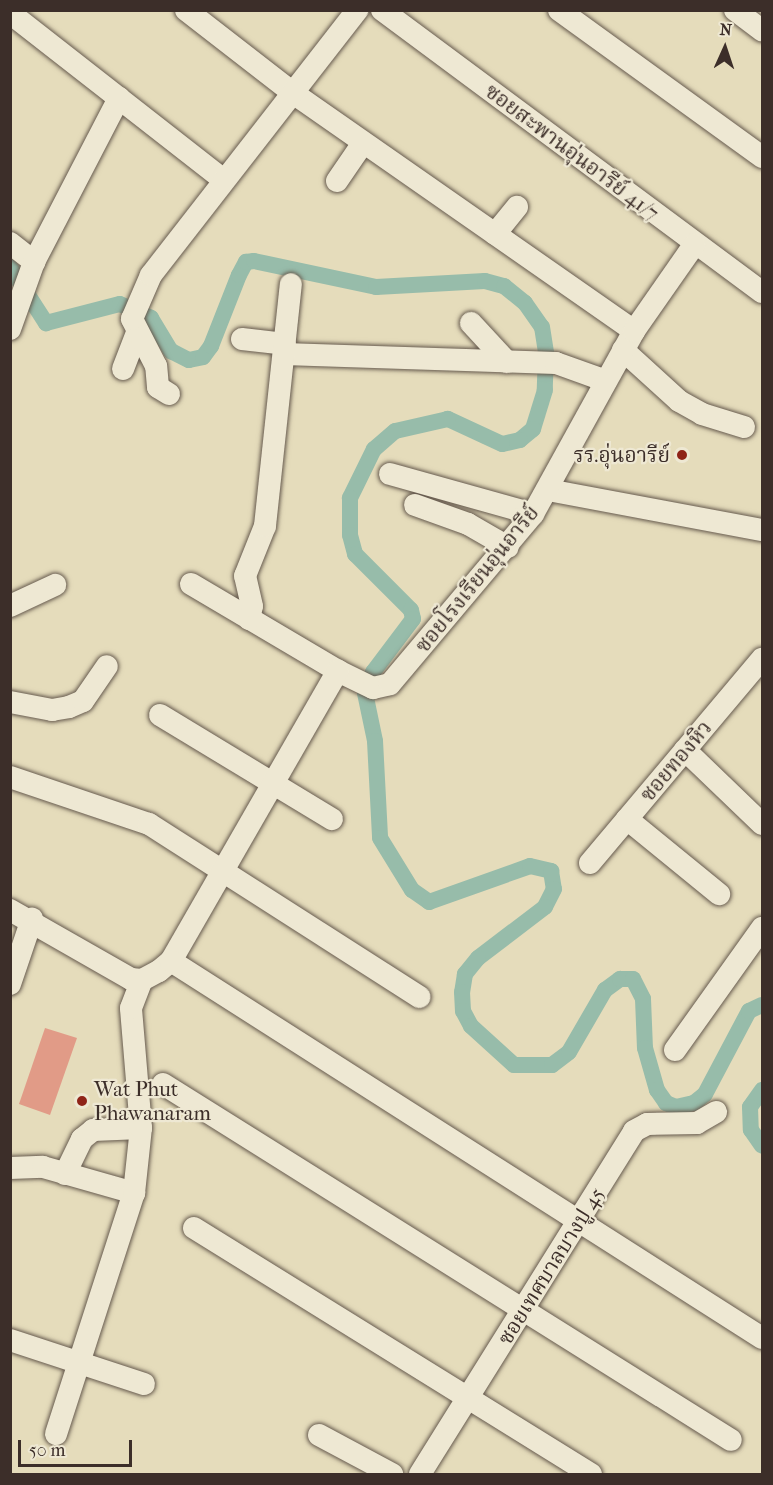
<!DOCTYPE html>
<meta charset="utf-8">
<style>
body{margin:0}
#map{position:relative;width:773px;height:1485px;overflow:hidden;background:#e5dcbb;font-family:"IM FELL French Canon","Noto Serif Thai",serif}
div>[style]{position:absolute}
.canal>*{height:16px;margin:-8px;padding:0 8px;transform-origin:8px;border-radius:8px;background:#97bcaa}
.building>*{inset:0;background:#e19b87}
.roads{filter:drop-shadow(0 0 2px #665a4e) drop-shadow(0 0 2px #665a4e)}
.minor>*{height:22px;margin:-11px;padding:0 11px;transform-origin:11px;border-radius:11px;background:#eee8d3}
.dots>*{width:16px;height:16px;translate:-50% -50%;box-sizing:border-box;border:3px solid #eee8d3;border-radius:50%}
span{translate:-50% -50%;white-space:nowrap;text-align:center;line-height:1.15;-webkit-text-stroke:4.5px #eee8d3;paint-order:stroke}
.street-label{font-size:21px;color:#3c2e29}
.poi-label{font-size:21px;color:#3c2e29}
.right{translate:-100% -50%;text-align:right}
.left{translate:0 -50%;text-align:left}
.frame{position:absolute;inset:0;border:12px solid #3c2e29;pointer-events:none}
.north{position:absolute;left:695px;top:18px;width:60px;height:60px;-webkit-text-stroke:4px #eee8d3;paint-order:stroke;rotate:3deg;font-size:16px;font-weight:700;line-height:24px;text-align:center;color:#3c2e29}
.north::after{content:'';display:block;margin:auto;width:21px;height:27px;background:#3c2e29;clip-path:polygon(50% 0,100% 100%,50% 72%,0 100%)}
.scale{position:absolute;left:18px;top:1440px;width:114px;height:27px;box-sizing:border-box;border:3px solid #3c2e29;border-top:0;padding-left:8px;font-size:18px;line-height:21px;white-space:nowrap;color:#3c2e29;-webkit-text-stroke:4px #eee8d3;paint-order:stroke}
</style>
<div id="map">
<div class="canal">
<i style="left:10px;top:267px;width:67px;rotate:57.3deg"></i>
<i style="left:46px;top:323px;width:76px;rotate:-14.4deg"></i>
<i style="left:120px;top:304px;width:34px;rotate:24deg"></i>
<i style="left:151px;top:318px;width:39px;rotate:59deg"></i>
<i style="left:171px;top:351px;width:20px;rotate:27deg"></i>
<i style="left:189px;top:360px;width:14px;rotate:-12deg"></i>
<i style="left:203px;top:357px;width:14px;rotate:-54deg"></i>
<i style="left:211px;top:346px;width:76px;rotate:-68.5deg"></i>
<i style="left:239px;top:275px;width:15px;rotate:-62deg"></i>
<i style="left:246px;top:262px;width:8px;rotate:-7deg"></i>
<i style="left:254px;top:261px;width:125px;rotate:12deg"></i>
<i style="left:376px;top:287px;width:109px;rotate:-3.2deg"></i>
<i style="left:485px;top:281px;width:20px;rotate:15deg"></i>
<i style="left:504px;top:286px;width:27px;rotate:39deg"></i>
<i style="left:525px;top:303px;width:29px;rotate:55deg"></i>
<i style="left:542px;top:327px;width:26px;rotate:81deg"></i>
<i style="left:546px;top:353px;width:37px;rotate:92deg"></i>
<i style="left:545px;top:390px;width:41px;rotate:107.1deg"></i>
<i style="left:533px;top:429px;width:17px;rotate:140deg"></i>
<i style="left:520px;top:440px;width:18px;rotate:167deg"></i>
<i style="left:502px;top:444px;width:60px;rotate:-155.2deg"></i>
<i style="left:448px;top:419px;width:54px;rotate:167.2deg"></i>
<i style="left:395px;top:431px;width:28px;rotate:139deg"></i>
<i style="left:374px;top:449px;width:55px;rotate:116.1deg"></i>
<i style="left:350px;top:498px;width:37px;rotate:90deg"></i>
<i style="left:350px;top:535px;width:20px;rotate:75deg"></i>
<i style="left:355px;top:554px;width:79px;rotate:45deg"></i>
<i style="left:411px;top:610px;width:9px;rotate:77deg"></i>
<i style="left:413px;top:619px;width:66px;rotate:127deg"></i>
<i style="left:373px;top:672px;width:22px;rotate:111deg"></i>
<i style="left:365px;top:693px;width:49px;rotate:78.2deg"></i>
<i style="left:375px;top:741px;width:97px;rotate:87deg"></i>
<i style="left:380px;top:838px;width:61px;rotate:58.4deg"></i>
<i style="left:412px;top:890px;width:21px;rotate:35deg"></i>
<i style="left:429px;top:902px;width:107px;rotate:-19.6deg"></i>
<i style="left:530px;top:866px;width:22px;rotate:13deg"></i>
<i style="left:551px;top:871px;width:18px;rotate:81deg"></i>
<i style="left:554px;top:889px;width:20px;rotate:117deg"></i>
<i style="left:545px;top:907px;width:84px;rotate:142.7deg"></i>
<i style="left:478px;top:958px;width:21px;rotate:129deg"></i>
<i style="left:465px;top:974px;width:18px;rotate:99deg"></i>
<i style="left:462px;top:992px;width:19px;rotate:87deg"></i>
<i style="left:463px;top:1011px;width:17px;rotate:62deg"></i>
<i style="left:471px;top:1026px;width:58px;rotate:42.2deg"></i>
<i style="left:514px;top:1065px;width:38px"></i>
<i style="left:552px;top:1065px;width:21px;rotate:-37deg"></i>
<i style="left:569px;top:1052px;width:72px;rotate:-59.9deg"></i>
<i style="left:605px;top:990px;width:19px;rotate:-36deg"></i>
<i style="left:620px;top:979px;width:13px"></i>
<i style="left:633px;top:979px;width:22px;rotate:63deg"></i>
<i style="left:643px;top:999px;width:49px;rotate:87.7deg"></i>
<i style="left:645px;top:1048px;width:44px;rotate:74.1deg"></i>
<i style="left:657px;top:1090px;width:16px;rotate:55deg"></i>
<i style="left:666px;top:1103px;width:11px;rotate:22deg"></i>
<i style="left:676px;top:1107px;width:18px;rotate:-13deg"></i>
<i style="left:694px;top:1103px;width:14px;rotate:-39deg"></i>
<i style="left:705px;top:1094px;width:94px;rotate:-62.1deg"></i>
<i style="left:749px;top:1011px;width:14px;rotate:-25deg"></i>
<i style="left:762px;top:1090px;width:21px;rotate:125deg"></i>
<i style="left:750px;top:1107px;width:23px;rotate:88deg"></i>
<i style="left:751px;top:1130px;width:19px;rotate:55deg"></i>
</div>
<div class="building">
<i style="clip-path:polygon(45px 1028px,77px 1038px,50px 1115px,19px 1104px)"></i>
</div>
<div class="roads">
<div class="minor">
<i style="left:186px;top:10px;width:135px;rotate:37.8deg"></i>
<i style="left:293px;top:93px;width:416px;rotate:34.9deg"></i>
<i style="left:382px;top:10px;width:473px;rotate:36.6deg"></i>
<i style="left:559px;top:10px;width:251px;rotate:35.9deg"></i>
<i style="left:735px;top:10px;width:34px;rotate:37deg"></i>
<i style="left:10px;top:13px;width:271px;rotate:38deg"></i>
<i style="left:337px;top:181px;width:46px;rotate:-55.6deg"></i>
<i style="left:495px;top:234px;width:35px;rotate:-51deg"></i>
<i style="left:10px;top:243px;width:31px;rotate:38deg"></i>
<i style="left:471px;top:323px;width:53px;rotate:47.3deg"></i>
<i style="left:10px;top:329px;width:71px;rotate:-70.3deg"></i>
<i style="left:34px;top:262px;width:185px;rotate:-62.6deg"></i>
<i style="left:242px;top:339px;width:43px;rotate:6.6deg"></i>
<i style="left:623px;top:350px;width:76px;rotate:42.3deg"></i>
<i style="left:679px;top:401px;width:26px;rotate:29deg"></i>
<i style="left:702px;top:414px;width:44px;rotate:17.2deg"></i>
<i style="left:284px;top:354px;width:272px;rotate:1.9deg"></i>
<i style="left:556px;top:363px;width:53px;rotate:19.8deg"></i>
<i style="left:123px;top:369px;width:39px;rotate:-69deg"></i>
<i style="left:169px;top:394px;width:13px;rotate:-148deg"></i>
<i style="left:158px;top:387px;width:21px;rotate:-95deg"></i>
<i style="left:156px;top:366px;width:53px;rotate:-117.1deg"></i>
<i style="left:132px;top:319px;width:48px;rotate:-66.6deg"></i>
<i style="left:151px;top:275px;width:336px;rotate:-52.1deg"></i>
<i style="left:390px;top:474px;width:148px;rotate:15.6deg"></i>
<i style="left:548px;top:490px;width:218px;rotate:10.6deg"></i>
<i style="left:415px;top:505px;width:56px;rotate:19.7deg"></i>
<i style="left:468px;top:524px;width:46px;rotate:29.9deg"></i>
<i style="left:191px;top:584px;width:171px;rotate:30.6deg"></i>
<i style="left:338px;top:671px;width:39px;rotate:26deg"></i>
<i style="left:373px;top:688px;width:17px;rotate:-13deg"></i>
<i style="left:390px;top:684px;width:222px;rotate:-49.9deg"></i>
<i style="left:533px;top:514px;width:209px;rotate:-61.1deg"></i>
<i style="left:634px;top:331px;width:105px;rotate:-55.1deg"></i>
<i style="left:10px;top:606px;width:50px;rotate:-25deg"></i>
<i style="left:249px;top:619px;width:13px;rotate:-77deg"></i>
<i style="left:252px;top:606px;width:31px;rotate:-103deg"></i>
<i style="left:245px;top:576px;width:54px;rotate:-68.2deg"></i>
<i style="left:265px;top:526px;width:243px;rotate:-83.9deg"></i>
<i style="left:10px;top:702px;width:43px;rotate:10.8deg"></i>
<i style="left:52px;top:710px;width:17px;rotate:-10deg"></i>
<i style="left:69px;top:707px;width:15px;rotate:-23deg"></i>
<i style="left:83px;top:701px;width:42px;rotate:-55.6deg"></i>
<i style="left:160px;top:715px;width:201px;rotate:31.2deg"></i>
<i style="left:685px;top:750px;width:107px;rotate:43.9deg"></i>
<i style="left:10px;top:777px;width:147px;rotate:18.7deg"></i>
<i style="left:149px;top:824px;width:321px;rotate:32.6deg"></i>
<i style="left:627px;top:819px;width:119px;rotate:39.2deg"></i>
<i style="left:590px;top:863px;width:267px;rotate:-49.9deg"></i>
<i style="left:10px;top:910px;width:139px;rotate:29.7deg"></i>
<i style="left:131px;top:979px;width:11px;rotate:5deg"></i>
<i style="left:142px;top:980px;width:19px;rotate:-28deg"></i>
<i style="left:159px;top:971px;width:16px;rotate:-40deg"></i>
<i style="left:171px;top:961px;width:335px;rotate:-60.1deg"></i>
<i style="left:171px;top:961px;width:701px;rotate:32.53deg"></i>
<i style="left:10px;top:984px;width:69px;rotate:-71.3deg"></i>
<i style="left:675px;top:1050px;width:150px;rotate:-54.5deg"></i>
<i style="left:163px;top:1084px;width:670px;rotate:32.08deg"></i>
<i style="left:10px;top:1168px;width:33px;rotate:-2deg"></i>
<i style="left:43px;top:1167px;width:95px;rotate:15.9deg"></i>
<i style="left:65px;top:1174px;width:39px;rotate:-64deg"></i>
<i style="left:82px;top:1139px;width:14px;rotate:-39deg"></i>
<i style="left:93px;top:1130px;width:48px;rotate:-2.4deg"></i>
<i style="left:194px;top:1228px;width:467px;rotate:31.8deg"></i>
<i style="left:10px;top:1340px;width:141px;rotate:18.2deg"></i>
<i style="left:56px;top:1434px;width:253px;rotate:-72.1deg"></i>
<i style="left:134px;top:1193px;width:65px;rotate:-83.9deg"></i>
<i style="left:141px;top:1128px;width:120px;rotate:-94.8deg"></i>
<i style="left:131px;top:1008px;width:30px;rotate:-69deg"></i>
<i style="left:319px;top:1435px;width:83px;rotate:28.1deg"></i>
<i style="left:420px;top:1474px;width:404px;rotate:-58deg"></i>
<i style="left:634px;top:1131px;width:15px;rotate:-28deg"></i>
<i style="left:647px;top:1124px;width:50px;rotate:-1.1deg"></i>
<i style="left:697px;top:1123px;width:22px;rotate:-30deg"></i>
</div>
</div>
<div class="dots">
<i style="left:682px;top:455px;background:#8f2418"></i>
<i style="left:82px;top:1101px;background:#8f2418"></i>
</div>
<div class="street-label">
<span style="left:572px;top:152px;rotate:37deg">ซอยสะพานอุ่นอารีย์ 41/7</span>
<span style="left:477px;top:579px;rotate:-51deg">ซอยโรงเรียนอุ่นอารีย์</span>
<span style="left:676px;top:761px;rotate:-50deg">ซอยทองหิว</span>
<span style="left:551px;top:1266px;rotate:-58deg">ซอยเทศบาลบางปู 45</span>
</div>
<div class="poi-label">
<span class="right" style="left:670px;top:455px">รร.อุ่นอารีย์</span>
<span class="left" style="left:94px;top:1101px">Wat Phut<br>Phawanaram</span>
</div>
<div class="frame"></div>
<div class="north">N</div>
<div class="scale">50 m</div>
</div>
